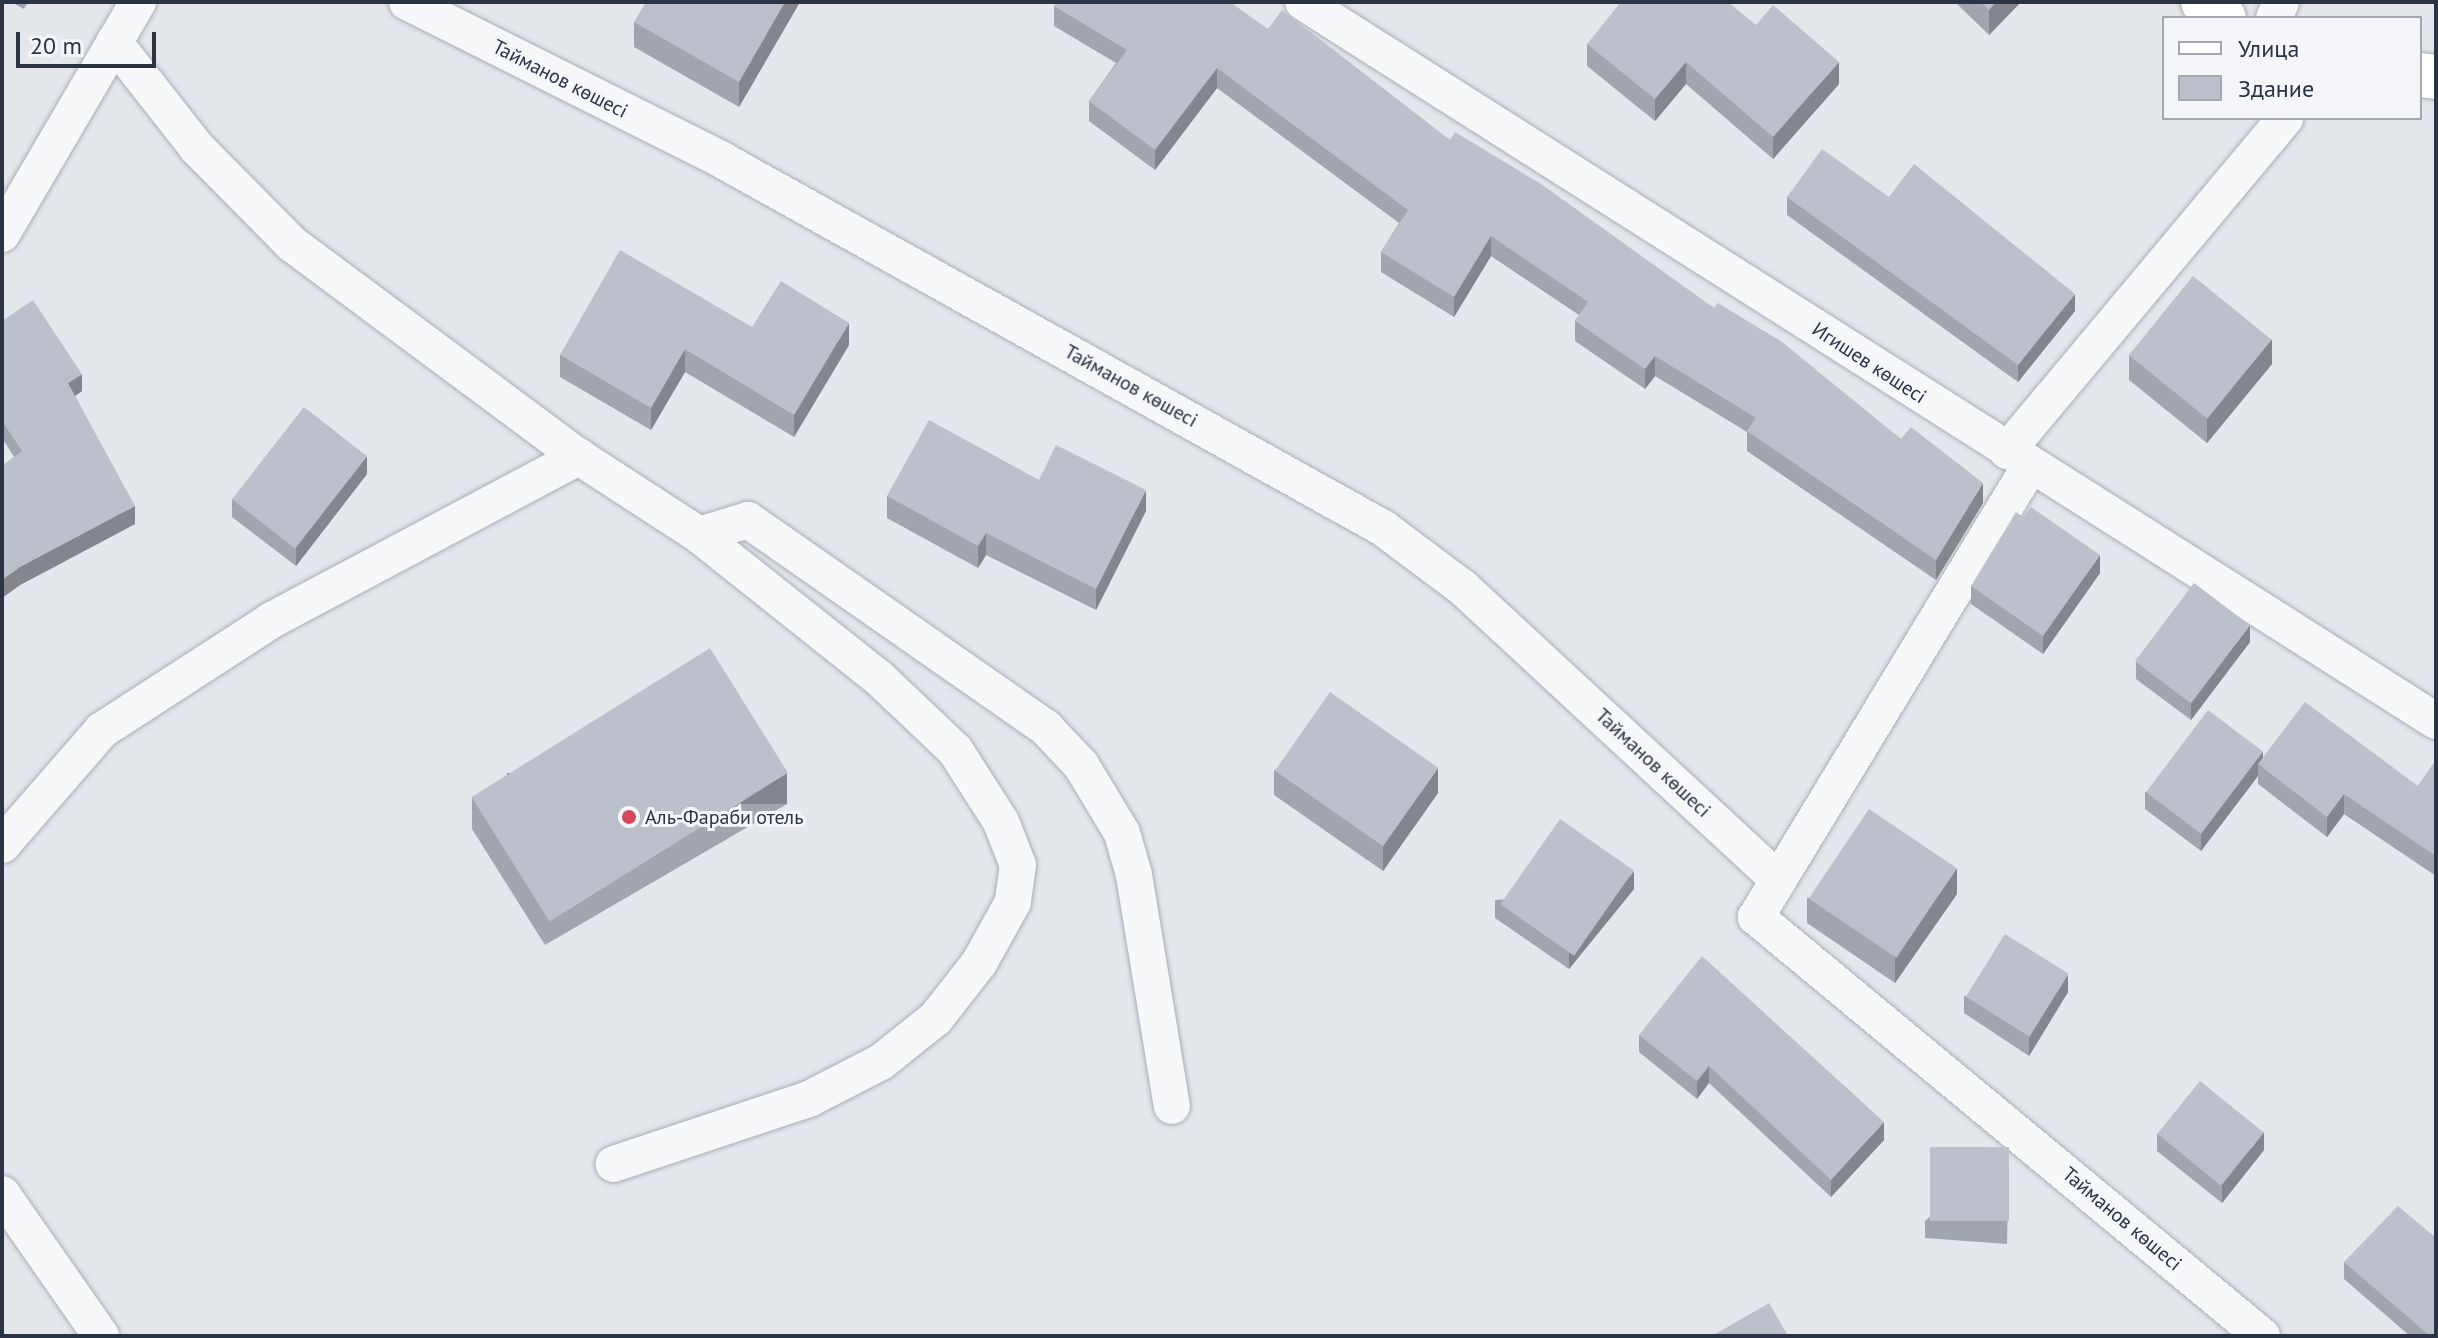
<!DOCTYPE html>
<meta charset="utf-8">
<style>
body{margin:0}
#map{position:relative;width:2438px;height:1338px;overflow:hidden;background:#e4e7ec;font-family:"PT Sans",sans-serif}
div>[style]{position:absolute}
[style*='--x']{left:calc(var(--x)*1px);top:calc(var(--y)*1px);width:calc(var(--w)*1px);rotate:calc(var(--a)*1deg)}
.roads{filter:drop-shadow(0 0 2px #a9aeb7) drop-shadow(0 0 2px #a9aeb7)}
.street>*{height:36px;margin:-18px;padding:0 18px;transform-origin:18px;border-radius:18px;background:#f7f8fa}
.secondary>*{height:44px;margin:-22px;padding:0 22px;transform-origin:22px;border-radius:22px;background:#fff}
.wall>*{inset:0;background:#a1a5ae}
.shaded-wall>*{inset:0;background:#83868d;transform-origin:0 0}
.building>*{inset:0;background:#bbc0ca;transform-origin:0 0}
.dots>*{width:22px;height:22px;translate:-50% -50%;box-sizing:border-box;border:4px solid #f4f6f9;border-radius:50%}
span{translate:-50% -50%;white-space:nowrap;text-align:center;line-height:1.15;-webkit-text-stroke:6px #f4f6f9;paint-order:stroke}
.street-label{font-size:20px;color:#2b3445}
.poi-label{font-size:20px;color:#2b3445}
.left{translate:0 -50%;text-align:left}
.frame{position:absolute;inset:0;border:4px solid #2b3445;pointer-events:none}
.legend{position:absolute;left:2162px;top:16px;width:260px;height:104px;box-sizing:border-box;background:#f4f6f9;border:2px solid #a4a8b1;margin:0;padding:10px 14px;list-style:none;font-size:24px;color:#2b3445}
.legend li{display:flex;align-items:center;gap:16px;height:40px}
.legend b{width:40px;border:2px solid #a4a8b1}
.scale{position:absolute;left:16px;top:32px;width:140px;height:36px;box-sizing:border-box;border:4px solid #2b3445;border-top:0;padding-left:10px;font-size:24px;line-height:28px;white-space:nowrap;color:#2b3445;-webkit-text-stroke:6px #f4f6f9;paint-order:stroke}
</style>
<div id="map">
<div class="roads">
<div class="street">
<div style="--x:407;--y:2;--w:352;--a:26.6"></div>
<div style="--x:722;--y:160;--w:757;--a:29.11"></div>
<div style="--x:1383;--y:528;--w:99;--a:36.8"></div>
<div style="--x:1462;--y:587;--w:431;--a:42.8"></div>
<div style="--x:1303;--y:2;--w:1342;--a:32.4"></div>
<div style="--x:2274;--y:18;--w:17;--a:-66"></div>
<div style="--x:114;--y:42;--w:135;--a:51.9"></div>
<div style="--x:197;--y:148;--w:135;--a:45.3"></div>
<div style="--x:292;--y:244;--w:357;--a:36.6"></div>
<div style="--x:579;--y:457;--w:143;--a:33"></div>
<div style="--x:699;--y:535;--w:230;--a:38.5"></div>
<div style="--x:879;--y:678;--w:105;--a:43.5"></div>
<div style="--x:955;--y:750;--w:85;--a:57.4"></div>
<div style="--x:1001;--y:822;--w:46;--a:68.4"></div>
<div style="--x:1018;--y:865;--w:37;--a:98"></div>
<div style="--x:1013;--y:902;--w:70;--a:119.1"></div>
<div style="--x:979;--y:963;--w:70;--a:128"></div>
<div style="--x:936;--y:1018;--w:70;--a:141.3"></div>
<div style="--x:881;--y:1062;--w:81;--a:152.8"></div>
<div style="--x:809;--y:1099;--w:206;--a:161.6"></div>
<div style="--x:2;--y:234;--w:269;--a:-59.6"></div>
<div style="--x:2007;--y:451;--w:434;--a:-50.1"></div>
<div style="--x:2030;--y:466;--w:528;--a:121.28"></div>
<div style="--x:1756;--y:917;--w:657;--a:39.63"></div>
<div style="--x:699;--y:535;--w:51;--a:-17"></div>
<div style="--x:748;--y:520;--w:363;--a:34.9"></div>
<div style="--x:1046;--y:728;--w:51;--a:46.6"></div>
<div style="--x:1081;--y:765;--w:79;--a:58.9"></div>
<div style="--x:1122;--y:833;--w:44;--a:74.1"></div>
<div style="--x:1134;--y:875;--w:234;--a:80.7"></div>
<div style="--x:2;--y:845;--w:152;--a:-49"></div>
<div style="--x:102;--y:730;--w:202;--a:-32.9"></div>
<div style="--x:272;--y:620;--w:348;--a:-28"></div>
<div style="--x:2;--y:1194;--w:173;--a:55.1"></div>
</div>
<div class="secondary">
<div style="--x:2203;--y:2;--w:26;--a:37"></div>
<div style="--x:2420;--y:75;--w:16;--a:7"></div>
</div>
</div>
<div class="wall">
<div style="clip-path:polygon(11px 2px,28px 2px,24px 9px)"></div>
<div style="clip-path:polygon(800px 2px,739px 107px,634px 47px,634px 22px)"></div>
<div style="clip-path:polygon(1955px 2px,2021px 2px,1989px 35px)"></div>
<div style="clip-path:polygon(1054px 6px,1268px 29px,1450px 140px,1714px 308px,1901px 439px,1983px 503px,1936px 580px,1747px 451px,1747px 432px,1655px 376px,1645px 389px,1575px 341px,1575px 321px,1579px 315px,1491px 256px,1454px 317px,1381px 272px,1381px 252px,1399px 223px,1217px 88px,1155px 170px,1089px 121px,1089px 101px,1116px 63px,1054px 26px)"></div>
<div style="clip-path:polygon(1756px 25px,1839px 84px,1773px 159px,1686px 84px,1655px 121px,1587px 66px,1587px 44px)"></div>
<div style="clip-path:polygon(1787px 197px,1889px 197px,2075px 311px,2018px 382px,1787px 215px)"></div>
<div style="clip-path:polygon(2px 321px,82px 391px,75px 396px,135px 524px,20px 585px,2px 598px,2px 466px,14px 457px,2px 438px)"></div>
<div style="clip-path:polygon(752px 327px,849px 345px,794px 437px,685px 372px,651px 430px,560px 377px,560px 355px)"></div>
<div style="clip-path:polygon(2129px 355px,2272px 364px,2207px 443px,2129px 380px)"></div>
<div style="clip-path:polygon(367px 474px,296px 566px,232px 517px,232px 499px)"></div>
<div style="clip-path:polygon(1039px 480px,1146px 511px,1096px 610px,986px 555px,978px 568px,887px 518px,887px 496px)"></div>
<div style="clip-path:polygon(2100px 573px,2043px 654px,1971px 604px,1971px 586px)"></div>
<div style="clip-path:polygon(2250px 642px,2191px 720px,2136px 679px,2136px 662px)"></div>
<div style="clip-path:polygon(2263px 757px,2418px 786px,2436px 760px,2436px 876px,2344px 814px,2327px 837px,2258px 784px,2258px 776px,2201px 851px,2145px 809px,2145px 792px)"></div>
<div style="clip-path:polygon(1274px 770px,1438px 793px,1383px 871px,1274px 795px)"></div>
<div style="clip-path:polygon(472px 797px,787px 804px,545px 945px,472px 829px)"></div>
<div style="clip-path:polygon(1634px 889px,1569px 969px,1495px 918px,1495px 900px)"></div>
<div style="clip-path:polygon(1957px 894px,1895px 983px,1807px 923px,1807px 898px)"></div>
<div style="clip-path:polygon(2068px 992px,2029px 1056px,1964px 1013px,1964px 996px)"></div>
<div style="clip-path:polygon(1639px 1035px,1884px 1140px,1831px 1197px,1709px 1083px,1697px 1099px,1639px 1052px)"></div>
<div style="clip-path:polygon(2157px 1134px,2264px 1150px,2222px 1203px,2157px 1151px)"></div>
<div style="clip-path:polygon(2009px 1147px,2007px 1244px,1925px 1238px,1925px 1221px)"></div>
<div style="clip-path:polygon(2344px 1262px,2436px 1336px,2410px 1336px,2344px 1279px)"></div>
</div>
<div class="shaded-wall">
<div style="clip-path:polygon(785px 2px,800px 2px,739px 107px,739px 82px)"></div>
<div style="clip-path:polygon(1996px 2px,2021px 2px,1989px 35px,1989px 10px)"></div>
<div style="clip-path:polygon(1686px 62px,1686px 84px,1655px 121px,1655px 99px)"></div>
<div style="clip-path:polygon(1839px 62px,1839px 84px,1773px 159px,1773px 137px)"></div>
<div style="clip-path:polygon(1217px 68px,1217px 88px,1155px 170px,1155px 150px)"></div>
<div style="clip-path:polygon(1491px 236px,1491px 256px,1454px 317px,1454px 297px)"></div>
<div style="clip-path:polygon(2075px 294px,2075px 311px,2018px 382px,2018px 365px)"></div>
<div style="clip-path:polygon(849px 323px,849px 345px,794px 437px,794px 415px)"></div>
<div style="clip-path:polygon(2272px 339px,2272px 364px,2207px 443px,2207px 418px)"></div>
<div style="clip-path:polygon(685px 349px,685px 372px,651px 430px,651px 408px)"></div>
<div style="clip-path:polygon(1655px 356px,1655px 376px,1645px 389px,1645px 369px)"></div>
<div style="clip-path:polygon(82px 374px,82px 391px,68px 401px,68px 383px)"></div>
<div style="clip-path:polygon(367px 456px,367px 474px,296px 566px,296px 548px)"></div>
<div style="clip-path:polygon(1983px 483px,1983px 503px,1936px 580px,1936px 560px)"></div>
<div style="clip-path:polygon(1146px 490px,1146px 511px,1096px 610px,1096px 589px)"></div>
<div style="clip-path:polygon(135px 506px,135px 524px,20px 585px,2px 598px,2px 580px,20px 567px)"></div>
<div style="clip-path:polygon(986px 533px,986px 555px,978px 568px,978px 546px)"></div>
<div style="clip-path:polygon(2100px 555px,2100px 573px,2043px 654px,2043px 636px)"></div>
<div style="clip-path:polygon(2250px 625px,2250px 642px,2191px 720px,2191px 703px)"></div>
<div style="clip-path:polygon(2263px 751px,2263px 768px,2258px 764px,2258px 776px,2201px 851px,2201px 833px)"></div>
<div style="clip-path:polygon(1438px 768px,1438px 793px,1383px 871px,1383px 846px)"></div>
<div style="left:787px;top:773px;width:31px;height:280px;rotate:90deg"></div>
<div style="clip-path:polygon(2344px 794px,2344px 814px,2327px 837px,2327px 817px)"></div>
<div style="clip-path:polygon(1957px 868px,1957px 894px,1895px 983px,1895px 958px)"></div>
<div style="clip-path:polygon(1634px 871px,1634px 889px,1569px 969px,1569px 951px)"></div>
<div style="clip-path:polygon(2068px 974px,2068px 992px,2029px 1056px,2029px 1038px)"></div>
<div style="clip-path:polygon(1709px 1066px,1709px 1083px,1697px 1099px,1697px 1081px)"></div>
<div style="clip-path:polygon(1884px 1122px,1884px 1140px,1831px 1197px,1831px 1180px)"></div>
<div style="clip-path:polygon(2264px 1132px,2264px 1150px,2222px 1203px,2222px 1185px)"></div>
</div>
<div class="building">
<div style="clip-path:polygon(646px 2px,785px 2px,739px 82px,634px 22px)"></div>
<div style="clip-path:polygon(1056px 2px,1230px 2px,1268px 29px,1282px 10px,1450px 140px,1455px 132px,1541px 184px,1714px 308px,1718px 303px,1782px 342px,1901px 439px,1911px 427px,1983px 483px,1936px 560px,1747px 431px,1756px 418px,1655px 356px,1645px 369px,1575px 321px,1588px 302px,1491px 236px,1454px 297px,1381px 252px,1408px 210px,1217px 68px,1155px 150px,1089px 101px,1127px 50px,1054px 6px)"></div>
<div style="clip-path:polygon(1621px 2px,1728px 2px,1756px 25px,1773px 5px,1839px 62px,1773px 137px,1686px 62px,1655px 99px,1587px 44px)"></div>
<div style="clip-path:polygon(1981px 2px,1996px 2px,1989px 10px)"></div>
<div style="clip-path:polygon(1822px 149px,1889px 197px,1914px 164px,2075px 294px,2018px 365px,1787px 197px)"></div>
<div style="clip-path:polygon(620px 250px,752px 327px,781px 281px,849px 323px,794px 415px,685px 349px,651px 408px,560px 355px)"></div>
<div style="left:2193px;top:276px;width:101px;height:102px;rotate:39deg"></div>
<div style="clip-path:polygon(33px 300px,82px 374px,68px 383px,135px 506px,20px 567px,2px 580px,2px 466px,22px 451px,2px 421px,2px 321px)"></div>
<div style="left:304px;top:407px;width:80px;height:117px;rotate:38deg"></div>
<div style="clip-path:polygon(929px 420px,1039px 480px,1056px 445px,1146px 490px,1096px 589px,986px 533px,978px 546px,887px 496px)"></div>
<div style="clip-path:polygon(2031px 507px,2100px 555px,2043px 636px,1971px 586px,2016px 512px,2023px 517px)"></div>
<div style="left:2194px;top:583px;width:70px;height:98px;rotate:37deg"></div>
<div style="left:710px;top:648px;width:147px;height:281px;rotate:58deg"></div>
<div style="left:1330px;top:692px;width:132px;height:96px;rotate:35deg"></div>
<div style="clip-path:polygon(2305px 702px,2418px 786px,2436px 760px,2436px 856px,2344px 794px,2327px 817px,2258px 764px)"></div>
<div style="left:2208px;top:710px;width:69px;height:103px;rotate:37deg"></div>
<div style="left:1869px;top:809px;width:106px;height:108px;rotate:34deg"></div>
<div style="left:1560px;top:819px;width:90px;height:104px;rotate:35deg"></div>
<div style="left:2005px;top:934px;width:75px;height:74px;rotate:32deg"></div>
<div style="clip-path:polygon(1702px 956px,1884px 1122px,1831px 1180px,1709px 1066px,1697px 1081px,1639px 1035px)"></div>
<div style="left:2200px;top:1081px;width:82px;height:68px;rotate:39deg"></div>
<div style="left:1930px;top:1147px;width:79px;height:74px"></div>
<div style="clip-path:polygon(2398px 1206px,2436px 1238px,2436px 1336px,2430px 1336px,2344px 1262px)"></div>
<div style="clip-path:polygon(1769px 1303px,1788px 1336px,1712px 1336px)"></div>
</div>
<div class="dots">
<div style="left:629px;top:817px;background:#d1495b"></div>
</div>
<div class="street-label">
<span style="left:560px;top:79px;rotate:27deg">Тайманов көшесі</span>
<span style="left:1869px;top:363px;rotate:33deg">Игишев көшесі</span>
<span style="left:1131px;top:386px;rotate:29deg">Тайманов көшесі</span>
<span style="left:1653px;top:763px;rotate:43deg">Тайманов көшесі</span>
<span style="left:2122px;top:1219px;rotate:40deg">Тайманов көшесі</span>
</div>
<div class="poi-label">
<span class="left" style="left:645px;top:817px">Аль-Фараби отель</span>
</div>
<div class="frame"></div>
<ul class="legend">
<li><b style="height:10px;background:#fff"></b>Улица</li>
<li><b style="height:22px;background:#bbc0ca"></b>Здание</li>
</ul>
<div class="scale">20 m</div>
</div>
